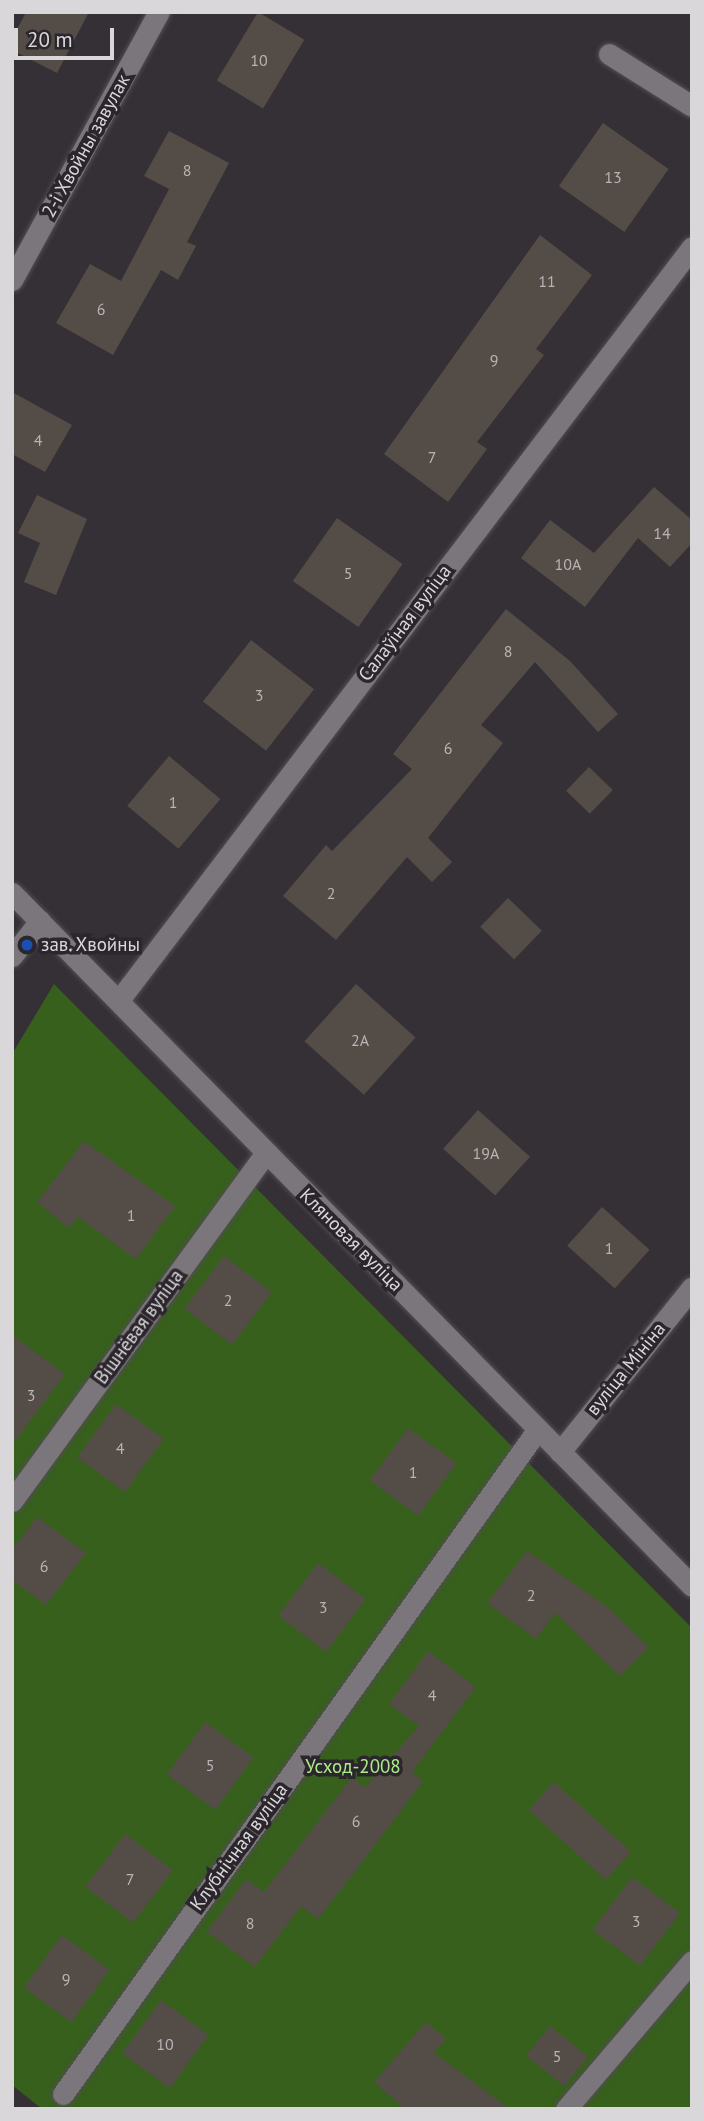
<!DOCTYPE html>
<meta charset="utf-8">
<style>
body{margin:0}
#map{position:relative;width:704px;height:2121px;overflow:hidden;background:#353036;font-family:"PT Sans",sans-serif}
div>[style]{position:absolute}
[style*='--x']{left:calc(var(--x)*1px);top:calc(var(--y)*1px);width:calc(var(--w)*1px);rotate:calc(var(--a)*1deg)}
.green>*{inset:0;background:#36601b}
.building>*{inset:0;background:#544d47;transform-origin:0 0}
.roads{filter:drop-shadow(0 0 2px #524d53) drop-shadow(0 0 2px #524d53)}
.minor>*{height:21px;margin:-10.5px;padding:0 10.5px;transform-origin:10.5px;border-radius:10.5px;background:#7b757c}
.dots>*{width:19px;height:19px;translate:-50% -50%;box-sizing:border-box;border:4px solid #2b262c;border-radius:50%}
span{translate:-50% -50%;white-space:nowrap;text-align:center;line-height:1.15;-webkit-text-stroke:7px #2b262c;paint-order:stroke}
.number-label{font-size:16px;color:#b8b4b6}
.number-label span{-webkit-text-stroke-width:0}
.street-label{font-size:19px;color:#dad7db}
.poi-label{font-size:19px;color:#dad7db}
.left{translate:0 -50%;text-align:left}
.park-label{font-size:19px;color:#adea8c}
.frame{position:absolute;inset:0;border:14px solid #dad7db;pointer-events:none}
.scale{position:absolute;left:14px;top:28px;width:100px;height:32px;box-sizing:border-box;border:4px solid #dad7db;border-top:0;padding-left:9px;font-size:21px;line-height:24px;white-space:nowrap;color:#dad7db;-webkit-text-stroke:5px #2b262c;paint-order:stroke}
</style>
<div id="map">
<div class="green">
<div style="clip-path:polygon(54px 984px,692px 1628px,692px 2109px,42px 2109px,12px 2085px,12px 1054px)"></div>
</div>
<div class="building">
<div style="clip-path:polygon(26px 12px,89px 12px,57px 73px,12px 50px,12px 39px)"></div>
<div style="left:258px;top:12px;width:54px;height:80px;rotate:31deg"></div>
<div style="left:603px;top:123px;width:80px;height:77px;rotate:35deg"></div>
<div style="clip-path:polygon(169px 131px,229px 163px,187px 242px,196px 246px,178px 280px,161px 270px,113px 355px,56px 323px,90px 264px,121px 281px,169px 189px,144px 176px)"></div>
<div style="clip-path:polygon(540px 235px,592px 275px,536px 349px,544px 355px,477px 442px,487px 449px,448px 502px,384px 454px)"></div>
<div style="clip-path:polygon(12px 392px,72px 425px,45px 472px,12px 454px)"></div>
<div style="clip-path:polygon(654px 487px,692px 520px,692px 543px,670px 567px,638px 538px,585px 607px,521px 558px,550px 520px,594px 553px)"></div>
<div style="clip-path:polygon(37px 495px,87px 519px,56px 595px,24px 582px,40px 543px,18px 533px)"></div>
<div style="left:337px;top:518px;width:80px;height:77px;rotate:35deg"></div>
<div style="clip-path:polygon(506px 609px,570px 661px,618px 714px,598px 732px,535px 662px,481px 725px,503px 743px,428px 838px,452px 862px,432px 882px,407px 857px,336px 940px,283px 896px,326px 845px,332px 851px,412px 769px,393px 754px)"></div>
<div style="left:251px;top:640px;width:80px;height:78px;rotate:38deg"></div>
<div style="left:169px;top:756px;width:67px;height:65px;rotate:40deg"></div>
<div style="left:589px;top:767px;width:33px;height:33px;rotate:44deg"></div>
<div style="left:508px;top:898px;width:47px;height:40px;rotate:44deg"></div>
<div style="left:356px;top:984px;width:80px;height:77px;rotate:42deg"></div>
<div style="left:478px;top:1110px;width:70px;height:52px;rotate:42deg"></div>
<div style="clip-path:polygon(84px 1141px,175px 1206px,136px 1259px,78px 1217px,69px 1228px,37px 1202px)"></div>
<div style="left:602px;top:1207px;width:64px;height:52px;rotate:42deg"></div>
<div style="left:224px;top:1256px;width:60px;height:66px;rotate:37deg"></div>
<div style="clip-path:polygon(12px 1335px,65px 1374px,12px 1445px)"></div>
<div style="left:116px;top:1404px;width:59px;height:66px;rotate:36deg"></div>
<div style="left:408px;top:1428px;width:60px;height:65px;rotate:36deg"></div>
<div style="clip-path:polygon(37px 1517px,86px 1553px,46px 1605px,12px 1580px,12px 1550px)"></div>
<div style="clip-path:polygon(527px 1551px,609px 1608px,649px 1647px,620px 1676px,555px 1613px,536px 1639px,487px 1603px)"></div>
<div style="left:318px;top:1563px;width:60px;height:66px;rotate:37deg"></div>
<div style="clip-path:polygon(428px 1651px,476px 1687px,412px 1772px,423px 1781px,360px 1865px,318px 1919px,301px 1906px,255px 1967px,207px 1932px,246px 1879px,264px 1892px,352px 1777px,365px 1787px,419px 1726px,389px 1704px)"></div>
<div style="left:205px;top:1722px;width:60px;height:65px;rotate:36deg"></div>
<div style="left:554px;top:1782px;width:104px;height:38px;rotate:42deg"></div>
<div style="left:125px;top:1834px;width:60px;height:66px;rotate:37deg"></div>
<div style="left:632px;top:1877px;width:60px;height:66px;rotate:37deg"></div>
<div style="left:62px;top:1935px;width:59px;height:65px;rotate:36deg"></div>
<div style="left:161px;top:2000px;width:59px;height:66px;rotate:36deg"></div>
<div style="clip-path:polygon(426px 2022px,446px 2039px,434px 2053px,510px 2109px,405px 2109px,374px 2082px)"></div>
<div style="left:550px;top:2026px;width:49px;height:38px;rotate:39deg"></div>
</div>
<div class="roads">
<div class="minor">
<div style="--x:609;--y:54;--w:98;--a:32.1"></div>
<div style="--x:12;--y:280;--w:306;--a:-61.3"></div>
<div style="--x:12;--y:893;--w:971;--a:45.54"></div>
<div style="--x:12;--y:956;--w:45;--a:-51.3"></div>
<div style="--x:119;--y:1000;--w:946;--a:-52.73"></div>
<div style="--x:560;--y:1452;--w:211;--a:-51.3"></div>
<div style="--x:12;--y:1501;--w:429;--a:-53.9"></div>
<div style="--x:63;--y:2094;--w:817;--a:-54.46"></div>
<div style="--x:566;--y:2109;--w:194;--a:-49.6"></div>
</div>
</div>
<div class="dots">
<div style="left:27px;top:945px;background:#1a4fb4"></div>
</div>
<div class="number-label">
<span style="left:259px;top:60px">10</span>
<span style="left:187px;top:170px">8</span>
<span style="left:613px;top:177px">13</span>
<span style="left:547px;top:281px">11</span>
<span style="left:101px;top:309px">6</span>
<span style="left:494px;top:360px">9</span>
<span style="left:38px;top:440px">4</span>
<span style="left:432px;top:457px">7</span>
<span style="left:662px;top:533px">14</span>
<span style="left:568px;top:564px">10А</span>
<span style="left:348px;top:573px">5</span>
<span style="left:508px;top:651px">8</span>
<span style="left:259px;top:695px">3</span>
<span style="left:448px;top:748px">6</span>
<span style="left:173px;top:802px">1</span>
<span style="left:331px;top:893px">2</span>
<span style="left:360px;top:1040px">2А</span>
<span style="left:486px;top:1153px">19А</span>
<span style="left:131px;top:1215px">1</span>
<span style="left:609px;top:1248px">1</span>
<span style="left:228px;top:1300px">2</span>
<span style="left:31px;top:1395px">3</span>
<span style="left:120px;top:1448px">4</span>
<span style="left:413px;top:1472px">1</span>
<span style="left:44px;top:1566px">6</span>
<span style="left:531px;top:1595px">2</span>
<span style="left:323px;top:1607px">3</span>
<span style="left:432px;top:1695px">4</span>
<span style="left:210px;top:1765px">5</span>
<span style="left:356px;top:1821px">6</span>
<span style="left:130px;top:1879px">7</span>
<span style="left:636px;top:1921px">3</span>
<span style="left:250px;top:1923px">8</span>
<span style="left:66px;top:1979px">9</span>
<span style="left:165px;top:2044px">10</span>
<span style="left:557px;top:2056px">5</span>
</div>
<div class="street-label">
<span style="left:86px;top:146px;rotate:-61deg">2-і Хвойны завулак</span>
<span style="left:405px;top:623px;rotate:-53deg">Салаўіная вуліца</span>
<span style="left:351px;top:1240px;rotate:45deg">Кляновая вуліца</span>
<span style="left:139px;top:1327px;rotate:-54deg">Вішнёвая вуліца</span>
<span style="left:626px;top:1369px;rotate:-51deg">вуліца Мініна</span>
<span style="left:239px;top:1847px;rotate:-54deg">Клубнічная вуліца</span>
</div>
<div class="poi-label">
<span class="left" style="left:41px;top:945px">зав. Хвойны</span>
</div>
<div class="park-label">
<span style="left:353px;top:1767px">Усход-2008</span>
</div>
<div class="frame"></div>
<div class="scale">20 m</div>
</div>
